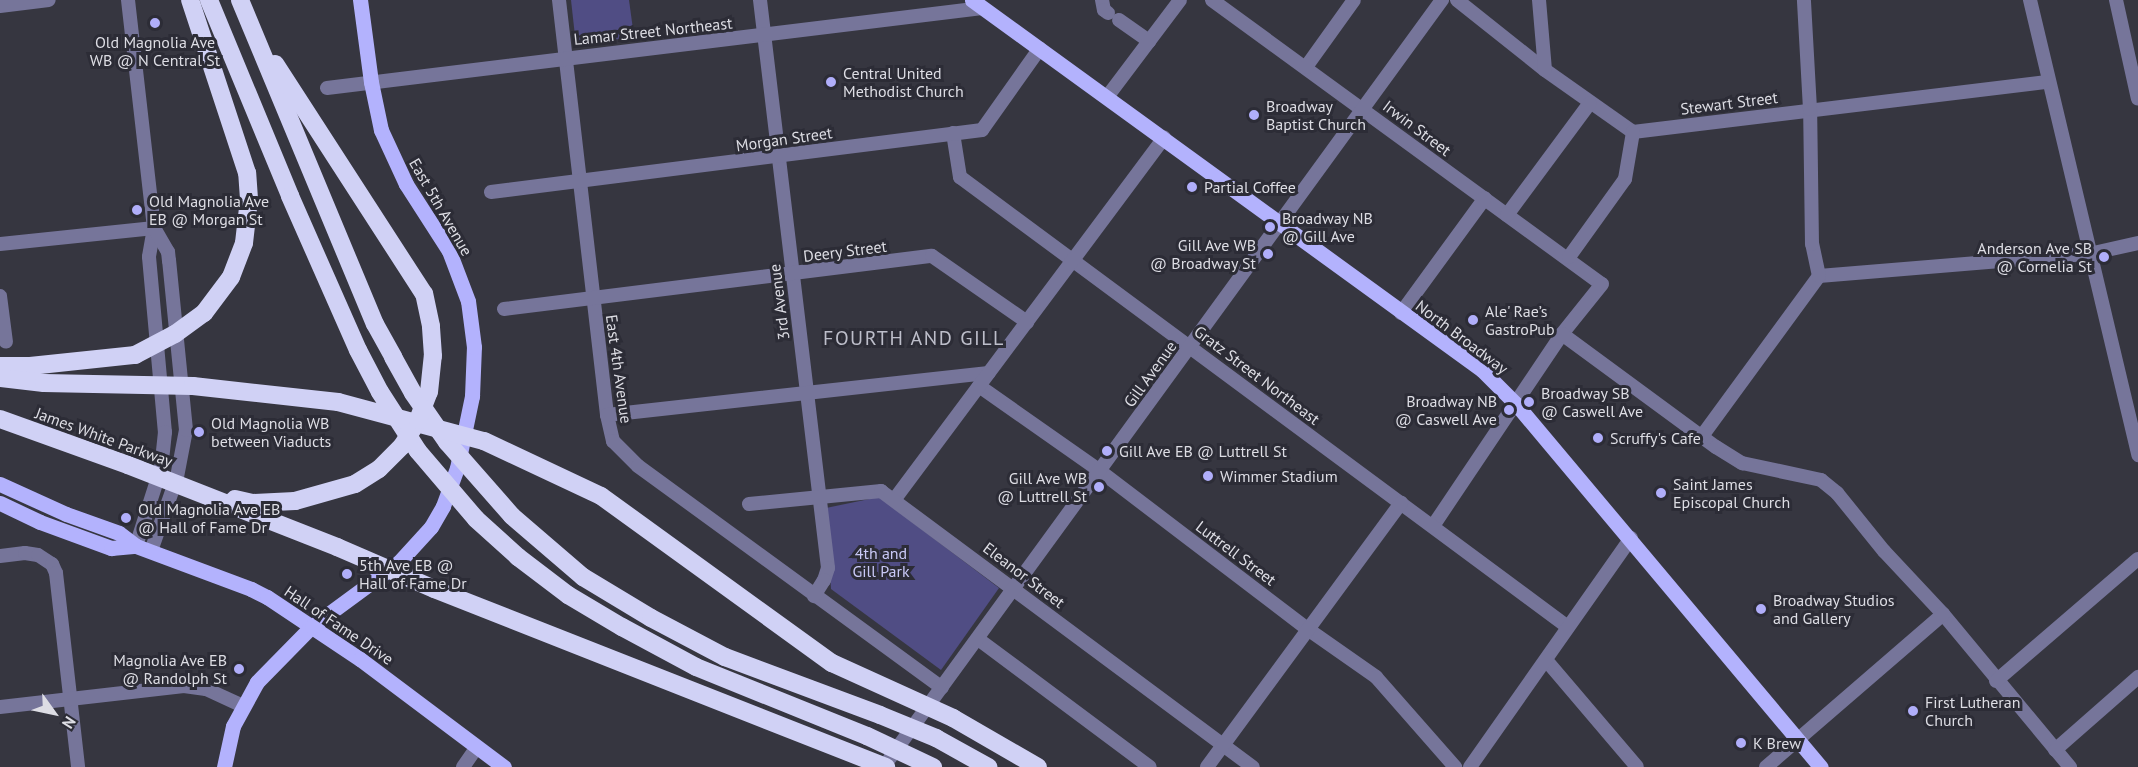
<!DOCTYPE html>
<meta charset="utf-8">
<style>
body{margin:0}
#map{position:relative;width:2138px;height:767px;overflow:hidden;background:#363640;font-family:"PT Sans",sans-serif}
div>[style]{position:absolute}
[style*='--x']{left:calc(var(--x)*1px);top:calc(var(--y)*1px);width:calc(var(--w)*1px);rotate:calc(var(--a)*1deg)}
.green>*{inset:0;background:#504d84}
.minor>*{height:14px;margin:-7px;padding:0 7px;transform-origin:7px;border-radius:7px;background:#76759a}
.major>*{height:15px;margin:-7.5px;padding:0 7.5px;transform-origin:7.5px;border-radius:7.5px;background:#b3b2fd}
.highway>*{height:18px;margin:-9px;padding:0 9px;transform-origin:9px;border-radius:9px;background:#d0d1f5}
.dots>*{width:16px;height:16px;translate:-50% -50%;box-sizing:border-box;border:3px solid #2c2c36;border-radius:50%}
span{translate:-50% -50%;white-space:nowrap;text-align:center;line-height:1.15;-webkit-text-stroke:6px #2c2c36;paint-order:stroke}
.street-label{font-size:16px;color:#dddde4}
.poi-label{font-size:16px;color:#dddde4}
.left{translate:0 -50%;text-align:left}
.right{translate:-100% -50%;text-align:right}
.park-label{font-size:16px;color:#c9c9f6}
.quarter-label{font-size:20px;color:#bdbeca;letter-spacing:1.5px}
.north{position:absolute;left:24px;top:683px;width:60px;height:60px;-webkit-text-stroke:4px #2c2c36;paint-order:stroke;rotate:123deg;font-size:16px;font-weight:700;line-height:24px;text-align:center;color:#dddde4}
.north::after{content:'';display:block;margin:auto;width:21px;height:27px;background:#dddde4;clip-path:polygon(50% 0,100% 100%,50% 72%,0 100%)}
</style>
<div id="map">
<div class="green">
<div style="clip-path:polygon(571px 0,629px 0,634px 37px,576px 45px)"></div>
<div style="clip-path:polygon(879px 497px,999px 588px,941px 670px,831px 589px,826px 508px)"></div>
</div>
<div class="minor">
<div style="--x:128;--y:0;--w:229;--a:83.5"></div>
<div style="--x:154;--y:228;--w:29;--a:100"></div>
<div style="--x:149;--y:257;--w:176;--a:84.8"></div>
<div style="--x:165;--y:432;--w:36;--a:96"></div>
<div style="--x:161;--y:468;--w:82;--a:107.8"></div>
<div style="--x:559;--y:0;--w:418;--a:83.4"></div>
<div style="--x:607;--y:415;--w:27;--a:77"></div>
<div style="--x:613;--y:441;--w:35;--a:45"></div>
<div style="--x:638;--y:466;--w:376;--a:36.1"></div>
<div style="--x:760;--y:0;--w:572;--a:83.17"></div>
<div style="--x:828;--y:568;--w:13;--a:108"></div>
<div style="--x:824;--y:580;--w:19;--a:122"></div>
<div style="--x:1102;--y:0;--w:10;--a:79"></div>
<div style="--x:1104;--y:10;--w:5;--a:37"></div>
<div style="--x:1212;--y:0;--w:482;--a:36.1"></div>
<div style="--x:1602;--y:284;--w:64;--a:128.7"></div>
<div style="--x:1562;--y:334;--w:231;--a:123.9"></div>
<div style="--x:1457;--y:0;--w:112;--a:38.5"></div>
<div style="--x:1545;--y:70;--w:108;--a:35.2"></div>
<div style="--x:1633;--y:132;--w:419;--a:-6.9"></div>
<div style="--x:1539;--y:0;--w:70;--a:85.1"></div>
<div style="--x:2030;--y:0;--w:468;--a:76.6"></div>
<div style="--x:2116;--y:0;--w:101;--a:77.5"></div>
<div style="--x:0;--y:6;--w:49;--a:-7"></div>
<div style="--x:1119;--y:20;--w:37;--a:35"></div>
<div style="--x:1306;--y:67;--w:82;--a:-54.4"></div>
<div style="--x:327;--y:88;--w:660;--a:-6.96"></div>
<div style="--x:1107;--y:97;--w:121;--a:-53"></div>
<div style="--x:953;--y:133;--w:45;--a:81"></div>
<div style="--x:960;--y:177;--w:756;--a:36.51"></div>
<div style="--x:491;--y:192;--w:495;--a:-7.2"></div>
<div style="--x:982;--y:130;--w:100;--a:-54.7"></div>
<div style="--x:1507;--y:215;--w:139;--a:-53.5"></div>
<div style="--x:0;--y:244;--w:155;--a:-5.9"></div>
<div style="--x:1569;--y:257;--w:96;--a:-54.3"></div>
<div style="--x:1625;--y:179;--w:48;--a:-80.3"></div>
<div style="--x:1819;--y:276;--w:271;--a:-4.7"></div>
<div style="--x:2089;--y:254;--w:50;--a:-12.7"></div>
<div style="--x:0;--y:296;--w:46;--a:82.6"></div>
<div style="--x:504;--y:309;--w:431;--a:-7.1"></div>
<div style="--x:932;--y:256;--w:116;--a:34.8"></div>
<div style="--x:1401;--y:313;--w:142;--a:-53.9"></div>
<div style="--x:1562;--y:334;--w:191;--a:36.3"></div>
<div style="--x:1716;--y:447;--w:31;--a:32"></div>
<div style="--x:1742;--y:463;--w:81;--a:12.1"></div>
<div style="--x:1821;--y:480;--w:21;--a:39"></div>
<div style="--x:1837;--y:493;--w:75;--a:51"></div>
<div style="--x:1884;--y:551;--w:86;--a:46.9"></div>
<div style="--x:1943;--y:614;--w:199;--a:50.3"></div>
<div style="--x:979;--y:386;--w:148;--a:35.1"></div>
<div style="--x:1100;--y:471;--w:263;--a:37.3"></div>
<div style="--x:1309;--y:630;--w:82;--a:35"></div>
<div style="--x:1376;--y:677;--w:120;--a:48.7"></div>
<div style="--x:607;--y:415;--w:384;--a:-6.3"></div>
<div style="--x:1702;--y:436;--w:198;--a:-53.8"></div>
<div style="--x:1819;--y:276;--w:33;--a:-102"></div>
<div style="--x:1812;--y:244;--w:135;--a:-90.8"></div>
<div style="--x:1810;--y:109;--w:109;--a:-93.2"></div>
<div style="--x:894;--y:500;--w:452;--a:-53.3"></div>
<div style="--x:749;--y:504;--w:133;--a:-5.6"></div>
<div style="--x:881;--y:491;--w:463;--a:36.6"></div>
<div style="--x:151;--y:551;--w:78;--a:-70.6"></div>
<div style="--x:177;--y:477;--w:48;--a:-79.2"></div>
<div style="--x:186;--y:430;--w:170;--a:-95.7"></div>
<div style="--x:169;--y:261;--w:9;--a:-96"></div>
<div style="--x:168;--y:252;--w:28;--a:-120"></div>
<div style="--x:0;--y:556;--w:25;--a:-7"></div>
<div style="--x:25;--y:553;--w:13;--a:9"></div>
<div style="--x:38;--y:555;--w:17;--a:33"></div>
<div style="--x:52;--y:564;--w:10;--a:66"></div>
<div style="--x:56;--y:573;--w:195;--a:83.5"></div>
<div style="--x:978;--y:639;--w:214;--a:36.7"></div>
<div style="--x:1546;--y:660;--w:140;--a:49.6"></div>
<div style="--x:1996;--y:681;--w:187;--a:-40.7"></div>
<div style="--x:0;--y:707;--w:185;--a:-6.5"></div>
<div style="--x:184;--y:686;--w:22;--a:8"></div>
<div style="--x:206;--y:689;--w:41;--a:24.7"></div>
<div style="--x:2055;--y:750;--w:111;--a:-41.3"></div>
<div style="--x:890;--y:758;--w:938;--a:-53.94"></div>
<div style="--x:463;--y:767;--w:24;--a:-55"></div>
<div style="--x:1207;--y:767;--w:328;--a:-53.7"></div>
<div style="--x:1470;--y:767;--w:280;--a:-54.9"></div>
<div style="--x:1766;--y:767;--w:234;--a:-40.8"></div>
</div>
<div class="major">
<div style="--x:972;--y:0;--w:630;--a:35.96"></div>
<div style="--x:1482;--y:370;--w:48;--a:45"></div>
<div style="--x:1516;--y:404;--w:474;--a:50"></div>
<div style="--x:0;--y:484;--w:72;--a:24.4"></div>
<div style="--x:66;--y:514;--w:56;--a:19.7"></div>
<div style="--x:119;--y:533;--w:21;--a:37"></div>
<div style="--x:136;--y:546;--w:123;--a:20.5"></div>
<div style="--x:251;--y:589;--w:18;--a:27"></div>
<div style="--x:267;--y:597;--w:112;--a:33.7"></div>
<div style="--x:360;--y:659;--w:180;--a:36.9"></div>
<div style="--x:0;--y:503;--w:44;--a:25.4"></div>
<div style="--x:40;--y:522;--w:76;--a:20.1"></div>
<div style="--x:111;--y:548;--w:25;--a:-5"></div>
<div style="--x:224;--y:767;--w:42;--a:-77.6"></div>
<div style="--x:233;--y:726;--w:50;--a:-61.4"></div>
<div style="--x:257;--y:682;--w:78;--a:-45.5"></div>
<div style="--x:312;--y:626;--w:108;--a:-36.3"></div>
<div style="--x:399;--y:562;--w:47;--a:-47.6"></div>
<div style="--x:431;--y:527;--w:24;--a:-60"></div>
<div style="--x:443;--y:506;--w:40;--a:-69.8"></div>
<div style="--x:457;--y:468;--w:74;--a:-78.2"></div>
<div style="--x:472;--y:396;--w:49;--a:-87.7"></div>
<div style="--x:474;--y:347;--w:46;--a:-97.4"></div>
<div style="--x:468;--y:301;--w:53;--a:-110.8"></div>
<div style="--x:449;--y:251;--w:80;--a:-122.7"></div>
<div style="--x:406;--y:184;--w:60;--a:-114.8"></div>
<div style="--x:381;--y:130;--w:49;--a:-101.8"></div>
<div style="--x:371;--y:82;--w:83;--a:-97.6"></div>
</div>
<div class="highway">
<div style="--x:209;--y:0;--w:212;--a:67.5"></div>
<div style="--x:290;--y:196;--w:168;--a:66.2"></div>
<div style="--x:358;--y:350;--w:47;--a:62.4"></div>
<div style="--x:380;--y:392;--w:70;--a:57.2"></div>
<div style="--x:418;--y:451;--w:89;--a:49.5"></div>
<div style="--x:476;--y:519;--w:57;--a:42.1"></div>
<div style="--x:518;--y:557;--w:63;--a:37.2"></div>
<div style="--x:568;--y:595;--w:63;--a:30.7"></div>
<div style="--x:622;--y:627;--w:84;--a:28.4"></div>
<div style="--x:696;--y:667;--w:184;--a:22"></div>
<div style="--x:867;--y:736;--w:73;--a:25.2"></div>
<div style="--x:240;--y:0;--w:351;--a:67.4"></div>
<div style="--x:375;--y:324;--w:38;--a:61"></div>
<div style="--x:393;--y:357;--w:41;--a:60.9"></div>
<div style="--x:413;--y:393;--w:60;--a:55.2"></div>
<div style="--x:447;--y:442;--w:98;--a:48.7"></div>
<div style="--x:512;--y:516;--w:94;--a:40.7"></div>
<div style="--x:583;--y:577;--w:79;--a:31.1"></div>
<div style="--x:651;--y:618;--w:84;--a:27.8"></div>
<div style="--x:725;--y:657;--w:165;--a:20.5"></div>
<div style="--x:880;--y:715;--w:61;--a:22.3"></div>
<div style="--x:936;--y:738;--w:60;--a:29.1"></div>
<div style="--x:0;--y:366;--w:30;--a:0"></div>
<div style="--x:30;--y:366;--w:106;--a:-6"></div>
<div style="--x:135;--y:355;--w:45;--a:-27.7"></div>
<div style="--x:175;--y:334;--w:36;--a:-36"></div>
<div style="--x:204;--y:313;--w:45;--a:-53.1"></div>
<div style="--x:231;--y:277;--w:36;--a:-69"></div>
<div style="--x:244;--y:243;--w:44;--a:-83.5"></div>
<div style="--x:249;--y:199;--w:26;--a:-94"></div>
<div style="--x:247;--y:173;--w:182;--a:-108.2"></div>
<div style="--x:0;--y:378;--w:44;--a:6.5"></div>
<div style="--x:44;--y:383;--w:149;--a:1.2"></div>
<div style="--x:193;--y:386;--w:146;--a:6.3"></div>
<div style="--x:338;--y:402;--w:151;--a:15"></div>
<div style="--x:484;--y:441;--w:129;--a:25.2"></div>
<div style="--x:601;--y:496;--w:285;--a:35.9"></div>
<div style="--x:832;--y:663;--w:133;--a:24.4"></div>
<div style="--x:953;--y:718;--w:98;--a:30"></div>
<div style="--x:0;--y:419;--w:136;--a:19.8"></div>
<div style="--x:128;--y:465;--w:225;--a:21.4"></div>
<div style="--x:337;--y:547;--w:106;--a:23.4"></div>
<div style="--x:434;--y:589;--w:486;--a:21.5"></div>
<div style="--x:235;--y:499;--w:18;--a:13"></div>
<div style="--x:253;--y:503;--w:42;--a:-2.7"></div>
<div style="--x:295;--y:501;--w:62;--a:-15.8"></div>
<div style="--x:355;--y:484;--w:28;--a:-32"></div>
<div style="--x:379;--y:469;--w:33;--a:-45"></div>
<div style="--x:402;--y:446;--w:31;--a:-58"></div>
<div style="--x:418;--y:420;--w:30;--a:-69"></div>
<div style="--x:429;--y:392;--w:36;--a:-84"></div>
<div style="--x:433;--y:356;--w:30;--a:-94"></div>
<div style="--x:431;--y:326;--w:33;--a:-102"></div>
<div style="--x:424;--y:294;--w:274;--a:-122.9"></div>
</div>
<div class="dots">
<div style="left:155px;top:23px;background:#b0aefa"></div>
<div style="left:831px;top:82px;background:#b0aefa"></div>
<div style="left:1254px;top:115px;background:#b0aefa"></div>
<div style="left:1192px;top:187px;background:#b0aefa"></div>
<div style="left:137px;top:210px;background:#b0aefa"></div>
<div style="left:1270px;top:227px;background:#b0aefa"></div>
<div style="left:1268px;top:254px;background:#b0aefa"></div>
<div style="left:2104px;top:257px;background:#b0aefa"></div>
<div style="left:1473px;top:320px;background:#b0aefa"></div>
<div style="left:1529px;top:402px;background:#b0aefa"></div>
<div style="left:1509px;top:410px;background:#b0aefa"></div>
<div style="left:199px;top:432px;background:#b0aefa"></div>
<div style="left:1598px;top:438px;background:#b0aefa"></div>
<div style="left:1107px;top:451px;background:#b0aefa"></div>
<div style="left:1208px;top:476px;background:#b0aefa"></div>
<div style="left:1099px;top:487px;background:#b0aefa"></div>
<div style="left:1661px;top:493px;background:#b0aefa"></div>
<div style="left:126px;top:518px;background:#b0aefa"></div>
<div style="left:347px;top:574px;background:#b0aefa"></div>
<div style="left:1761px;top:609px;background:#b0aefa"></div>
<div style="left:239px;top:669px;background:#b0aefa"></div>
<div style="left:1913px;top:711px;background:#b0aefa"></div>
<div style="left:1741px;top:743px;background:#b0aefa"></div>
</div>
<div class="street-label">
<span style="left:653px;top:31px;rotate:-6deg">Lamar Street Northeast</span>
<span style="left:1729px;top:103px;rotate:-7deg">Stewart Street</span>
<span style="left:1417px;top:128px;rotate:37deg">Irwin Street</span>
<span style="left:784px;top:139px;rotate:-8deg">Morgan Street</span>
<span style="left:441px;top:207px;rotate:60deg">East 5th Avenue</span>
<span style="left:845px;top:251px;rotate:-7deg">Deery Street</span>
<span style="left:779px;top:302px;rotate:-97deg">3rd Avenue</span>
<span style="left:1462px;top:337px;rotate:37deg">North Broadway</span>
<span style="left:619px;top:369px;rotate:82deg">East 4th Avenue</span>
<span style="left:1150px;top:374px;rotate:-54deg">Gill Avenue</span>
<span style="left:1257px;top:375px;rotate:37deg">Gratz Street Northeast</span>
<span style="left:104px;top:437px;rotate:20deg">James White Parkway</span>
<span style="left:1236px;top:553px;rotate:37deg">Luttrell Street</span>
<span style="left:1024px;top:575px;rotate:37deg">Eleanor Street</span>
<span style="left:339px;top:625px;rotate:34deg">Hall of Fame Drive</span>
</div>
<div class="poi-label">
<span style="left:155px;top:51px">Old Magnolia Ave<br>WB @ N Central St</span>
<span class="left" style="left:843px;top:82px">Central United<br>Methodist Church</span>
<span class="left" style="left:1266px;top:115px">Broadway<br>Baptist Church</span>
<span class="left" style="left:1204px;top:187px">Partial Coffee</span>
<span class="left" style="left:149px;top:210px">Old Magnolia Ave<br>EB @ Morgan St</span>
<span class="left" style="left:1282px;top:227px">Broadway NB<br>@ Gill Ave</span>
<span class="right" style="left:1256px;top:254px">Gill Ave WB<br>@ Broadway St</span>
<span class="right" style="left:2092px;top:257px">Anderson Ave SB<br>@ Cornelia St</span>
<span class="left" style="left:1485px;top:320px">Ale' Rae’s<br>GastroPub</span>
<span class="left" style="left:1541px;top:402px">Broadway SB<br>@ Caswell Ave</span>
<span class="right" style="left:1497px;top:410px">Broadway NB<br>@ Caswell Ave</span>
<span class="left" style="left:211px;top:432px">Old Magnolia WB<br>between Viaducts</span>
<span class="left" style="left:1610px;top:438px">Scruffy's Cafe</span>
<span class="left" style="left:1119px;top:451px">Gill Ave EB @ Luttrell St</span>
<span class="left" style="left:1220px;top:476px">Wimmer Stadium</span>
<span class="right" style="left:1087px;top:487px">Gill Ave WB<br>@ Luttrell St</span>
<span class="left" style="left:1673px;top:493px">Saint James<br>Episcopal Church</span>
<span class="left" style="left:138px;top:518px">Old Magnolia Ave EB<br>@ Hall of Fame Dr</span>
<span class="left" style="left:359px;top:574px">5th Ave EB @<br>Hall of Fame Dr</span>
<span class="left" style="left:1773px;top:609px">Broadway Studios<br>and Gallery</span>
<span class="right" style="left:227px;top:669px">Magnolia Ave EB<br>@ Randolph St</span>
<span class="left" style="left:1925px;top:711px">First Lutheran<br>Church</span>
<span class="left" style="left:1753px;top:743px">K Brew</span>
</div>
<div class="park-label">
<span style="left:881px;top:562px">4th and<br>Gill Park</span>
</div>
<div class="quarter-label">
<span style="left:914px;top:338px">FOURTH AND GILL</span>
</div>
<div class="north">N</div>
</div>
